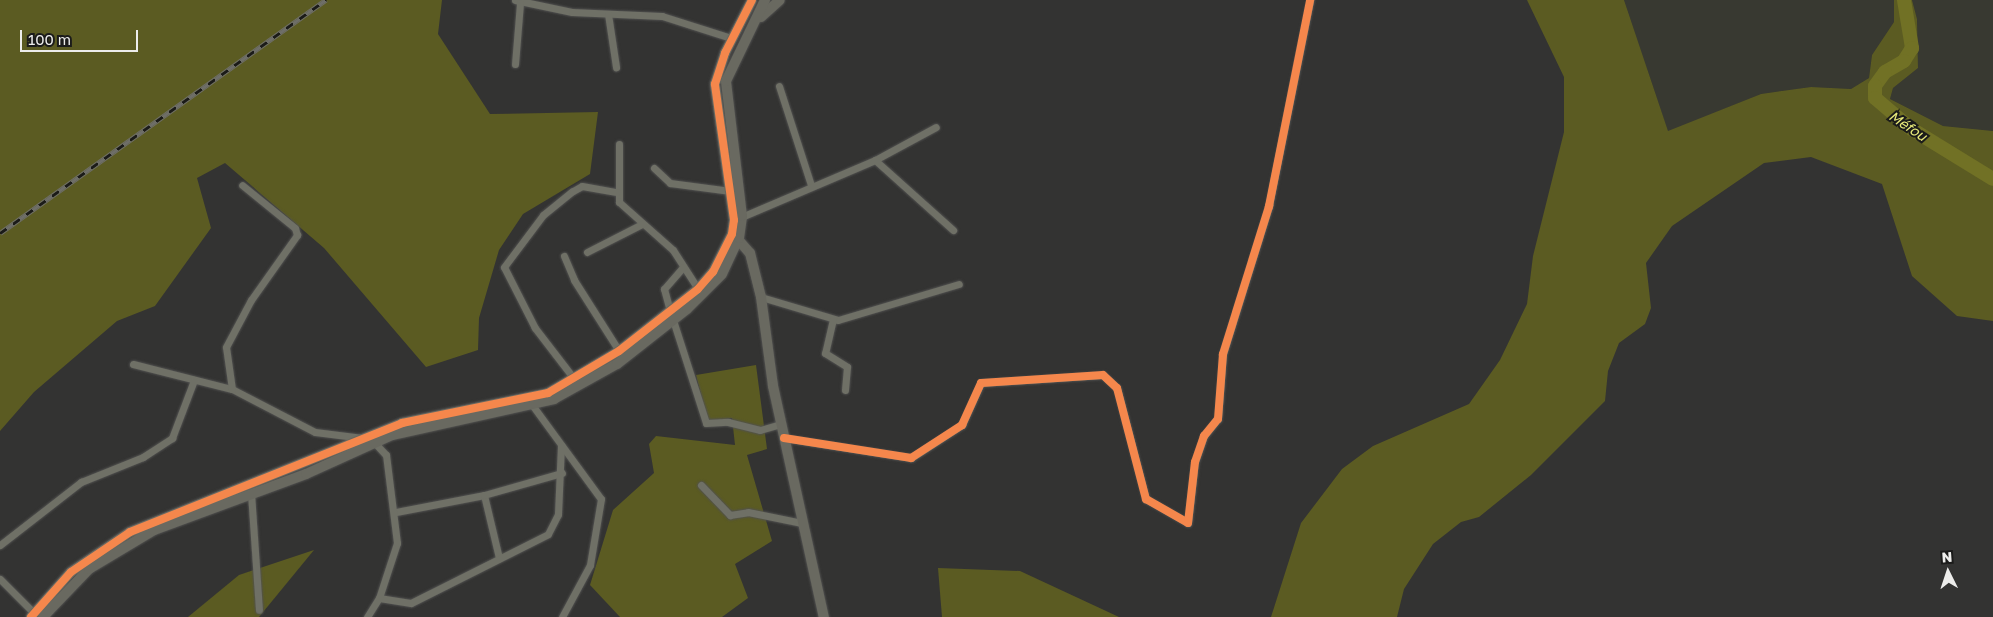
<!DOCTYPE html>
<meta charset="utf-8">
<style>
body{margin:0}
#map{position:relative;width:1993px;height:617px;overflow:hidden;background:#333332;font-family:"Golos Text",sans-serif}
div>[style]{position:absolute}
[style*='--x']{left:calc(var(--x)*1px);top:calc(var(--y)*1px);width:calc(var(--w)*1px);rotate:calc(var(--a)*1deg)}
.built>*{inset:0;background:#383931}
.green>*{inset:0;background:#5b5b22}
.river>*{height:14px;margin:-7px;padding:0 7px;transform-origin:7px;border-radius:7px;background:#717125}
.roads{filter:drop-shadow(0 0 1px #515150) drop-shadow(0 0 1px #515150)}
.street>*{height:7px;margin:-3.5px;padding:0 3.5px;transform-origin:3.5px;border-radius:3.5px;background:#6f7066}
.secondary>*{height:10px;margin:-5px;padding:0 5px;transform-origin:5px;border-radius:5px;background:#696960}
.rail>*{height:4.5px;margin-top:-2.25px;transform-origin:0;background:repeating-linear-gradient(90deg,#1b1b1a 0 8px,#6e6e69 0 16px);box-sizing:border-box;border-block:1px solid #6e6e69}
.cycleway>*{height:8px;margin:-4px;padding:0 4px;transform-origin:4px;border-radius:4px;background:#f5874c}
span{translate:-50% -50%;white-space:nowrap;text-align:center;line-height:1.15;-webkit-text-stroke:4px #1b1b1a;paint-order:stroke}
.water-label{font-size:14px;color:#e7e97a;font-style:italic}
.north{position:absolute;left:1923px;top:547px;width:50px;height:50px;-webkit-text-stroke:4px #1b1b1a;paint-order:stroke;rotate:356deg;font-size:14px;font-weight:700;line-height:20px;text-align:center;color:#ededeb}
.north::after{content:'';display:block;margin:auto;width:18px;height:22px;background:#ededeb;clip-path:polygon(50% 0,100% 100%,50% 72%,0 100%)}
.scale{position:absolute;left:20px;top:30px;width:118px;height:22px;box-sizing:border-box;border:2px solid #ededeb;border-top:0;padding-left:6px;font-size:15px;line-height:18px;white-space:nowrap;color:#ededeb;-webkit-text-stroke:4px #1b1b1a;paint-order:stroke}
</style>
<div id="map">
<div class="built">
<div style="clip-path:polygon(1624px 0,1894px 0,1894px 22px,1872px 55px,1869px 78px,1851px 89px,1811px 87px,1761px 94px,1668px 132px)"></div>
<div style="clip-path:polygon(1912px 0,1993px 0,1993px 131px,1943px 126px,1890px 99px,1893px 88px,1918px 68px,1917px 19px)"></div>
</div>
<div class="green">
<div style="clip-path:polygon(0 0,442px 0,438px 34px,490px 114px,598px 112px,590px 174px,523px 214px,499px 250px,479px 318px,478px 350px,426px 367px,324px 248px,225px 163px,197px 178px,211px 228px,155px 306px,117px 321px,34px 392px,0 431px)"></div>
<div style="clip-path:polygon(1527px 0,1624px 0,1668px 131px,1761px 94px,1811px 87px,1851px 89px,1869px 78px,1872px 55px,1894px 22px,1894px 0,1912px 0,1917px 19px,1918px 68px,1893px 88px,1890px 99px,1943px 126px,1993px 131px,1993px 321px,1957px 316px,1912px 276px,1882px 184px,1811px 157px,1764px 163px,1672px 226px,1646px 263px,1651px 308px,1645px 324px,1619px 343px,1608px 371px,1605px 401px,1531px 475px,1479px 517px,1461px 522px,1433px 544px,1404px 589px,1397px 617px,1271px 617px,1301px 523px,1342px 469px,1373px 446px,1469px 404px,1500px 360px,1527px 304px,1533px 256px,1564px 132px,1564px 77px)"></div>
<div style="clip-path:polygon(756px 365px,767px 449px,747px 455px,772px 541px,735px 564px,748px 598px,722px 617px,620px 617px,590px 585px,613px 510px,654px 473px,649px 444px,656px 436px,735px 445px,732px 418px,708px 422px,696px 375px)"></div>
<div style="clip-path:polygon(314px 550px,259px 617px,188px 617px,239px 575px)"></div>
<div style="clip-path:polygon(938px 568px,1020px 571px,1119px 617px,942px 617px)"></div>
</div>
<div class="river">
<div style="--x:1904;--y:0;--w:49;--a:80.5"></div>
<div style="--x:1912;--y:48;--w:15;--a:122"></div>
<div style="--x:1904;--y:61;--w:22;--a:150"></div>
<div style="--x:1885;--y:72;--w:17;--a:126"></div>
<div style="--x:1875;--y:86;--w:12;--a:90"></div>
<div style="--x:1875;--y:98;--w:46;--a:40.6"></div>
<div style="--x:1910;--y:128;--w:97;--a:31.6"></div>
</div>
<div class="roads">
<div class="street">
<div style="--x:515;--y:0;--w:58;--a:11.9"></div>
<div style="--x:572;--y:12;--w:90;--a:2.5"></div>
<div style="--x:662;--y:16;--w:72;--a:17.7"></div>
<div style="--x:608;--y:14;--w:54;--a:81.4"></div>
<div style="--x:515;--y:64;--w:61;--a:-85.3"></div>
<div style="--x:779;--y:86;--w:104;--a:72.1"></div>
<div style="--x:619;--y:144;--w:58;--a:90"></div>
<div style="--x:619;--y:202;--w:72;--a:41.6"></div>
<div style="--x:673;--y:250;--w:46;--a:57.3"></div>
<div style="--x:875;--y:160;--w:69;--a:-28.4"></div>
<div style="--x:654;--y:168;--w:22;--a:43"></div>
<div style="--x:670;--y:183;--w:61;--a:7.6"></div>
<div style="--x:739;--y:218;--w:148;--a:-23.1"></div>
<div style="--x:875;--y:160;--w:105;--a:41.9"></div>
<div style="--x:587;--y:252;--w:62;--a:-27"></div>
<div style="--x:564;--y:256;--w:26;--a:67"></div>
<div style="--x:574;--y:280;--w:84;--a:57.6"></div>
<div style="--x:761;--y:297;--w:80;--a:16.6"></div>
<div style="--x:838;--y:320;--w:126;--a:-16.6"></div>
<div style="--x:670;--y:311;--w:23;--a:-105"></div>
<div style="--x:664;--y:289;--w:29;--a:-49"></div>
<div style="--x:833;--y:319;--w:35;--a:103"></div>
<div style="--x:825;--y:353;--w:26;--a:32"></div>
<div style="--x:847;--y:367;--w:23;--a:95"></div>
<div style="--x:673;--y:320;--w:108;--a:72.2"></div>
<div style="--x:706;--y:423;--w:22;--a:-3"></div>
<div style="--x:728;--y:422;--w:33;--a:14"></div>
<div style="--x:760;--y:430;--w:22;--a:-16"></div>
<div style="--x:133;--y:364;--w:102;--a:14.2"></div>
<div style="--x:232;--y:389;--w:93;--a:27.4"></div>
<div style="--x:315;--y:432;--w:48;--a:7.1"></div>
<div style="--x:575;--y:380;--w:66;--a:-127.6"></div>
<div style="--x:535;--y:328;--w:68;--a:-116.9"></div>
<div style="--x:504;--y:267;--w:65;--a:-53.1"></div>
<div style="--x:543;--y:215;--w:38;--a:-39"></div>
<div style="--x:573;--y:191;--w:10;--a:-29"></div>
<div style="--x:582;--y:186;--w:35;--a:10"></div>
<div style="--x:232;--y:389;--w:42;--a:-98.1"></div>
<div style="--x:226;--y:347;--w:53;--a:-62"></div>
<div style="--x:251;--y:300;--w:80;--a:-54.7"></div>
<div style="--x:297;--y:235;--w:7;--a:-106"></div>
<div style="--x:295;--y:228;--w:68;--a:-140.9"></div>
<div style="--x:530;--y:402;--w:120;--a:53.8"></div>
<div style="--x:601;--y:499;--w:67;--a:99.5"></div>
<div style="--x:590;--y:565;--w:59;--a:118.3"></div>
<div style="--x:784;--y:438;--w:129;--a:8.9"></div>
<div style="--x:911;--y:458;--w:61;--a:-32.9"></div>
<div style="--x:962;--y:425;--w:46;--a:-65.7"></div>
<div style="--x:981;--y:383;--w:122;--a:-3.8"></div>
<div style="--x:1103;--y:375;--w:19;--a:43"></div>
<div style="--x:1117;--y:388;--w:115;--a:75.4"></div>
<div style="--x:1146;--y:499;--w:48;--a:29.7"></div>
<div style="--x:1188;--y:523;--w:61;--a:-83.5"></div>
<div style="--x:1195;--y:462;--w:28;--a:-71"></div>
<div style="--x:1204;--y:436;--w:22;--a:-51"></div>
<div style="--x:1218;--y:419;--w:65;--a:-85.6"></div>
<div style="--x:1223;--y:354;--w:155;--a:-72.7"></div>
<div style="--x:1269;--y:206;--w:210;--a:-78.7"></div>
<div style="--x:701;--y:485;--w:42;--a:46"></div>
<div style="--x:730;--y:515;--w:18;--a:-9"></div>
<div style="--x:748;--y:512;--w:55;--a:11.5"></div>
<div style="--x:251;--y:493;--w:117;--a:86.1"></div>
<div style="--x:484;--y:495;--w:65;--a:76.6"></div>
<div style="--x:396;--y:512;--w:90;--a:-10.9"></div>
<div style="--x:484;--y:495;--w:81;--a:-15.8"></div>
<div style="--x:0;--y:545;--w:103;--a:-37.9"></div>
<div style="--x:81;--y:482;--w:67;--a:-22"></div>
<div style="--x:143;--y:457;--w:35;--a:-33"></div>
<div style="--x:172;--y:438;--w:62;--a:-69.2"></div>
<div style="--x:0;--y:579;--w:48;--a:45"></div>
<div style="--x:379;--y:598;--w:32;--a:9"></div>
<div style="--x:411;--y:603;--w:153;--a:-26.7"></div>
<div style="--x:548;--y:534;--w:22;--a:-63"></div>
<div style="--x:558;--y:514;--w:68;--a:-87.5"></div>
<div style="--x:367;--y:617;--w:22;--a:-58"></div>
<div style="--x:379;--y:598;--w:58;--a:-71.9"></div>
<div style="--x:397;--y:543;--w:89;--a:-97.1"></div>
<div style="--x:386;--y:455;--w:19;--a:-133"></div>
</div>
<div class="secondary">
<div style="--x:761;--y:17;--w:25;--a:-42"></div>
<div style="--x:735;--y:236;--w:23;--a:49"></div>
<div style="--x:750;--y:253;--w:45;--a:76"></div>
<div style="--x:761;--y:297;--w:90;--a:82.3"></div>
<div style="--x:773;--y:386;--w:237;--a:77.6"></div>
<div style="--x:31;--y:617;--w:60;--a:-48.4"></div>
<div style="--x:71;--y:572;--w:71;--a:-34.1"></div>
<div style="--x:130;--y:532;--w:293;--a:-21.8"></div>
<div style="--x:402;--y:423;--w:149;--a:-11.6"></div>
<div style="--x:548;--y:393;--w:82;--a:-30.6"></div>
<div style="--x:619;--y:351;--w:100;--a:-38.1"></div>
<div style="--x:698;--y:289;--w:23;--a:-49"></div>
<div style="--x:713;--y:272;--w:42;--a:-63.4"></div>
<div style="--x:732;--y:234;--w:14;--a:-82"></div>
<div style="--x:734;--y:220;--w:137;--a:-98"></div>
<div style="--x:715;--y:84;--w:33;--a:-72"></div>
<div style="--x:725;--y:53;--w:59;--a:-63"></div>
<div style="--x:43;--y:617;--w:66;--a:-46.2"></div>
<div style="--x:89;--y:569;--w:76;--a:-31"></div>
<div style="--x:154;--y:530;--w:162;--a:-20.2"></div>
<div style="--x:306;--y:474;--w:94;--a:-24.4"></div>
<div style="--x:392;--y:435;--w:166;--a:-12.5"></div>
<div style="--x:554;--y:399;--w:72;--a:-29.1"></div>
<div style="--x:617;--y:364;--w:89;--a:-38.2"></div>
<div style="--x:687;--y:309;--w:49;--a:-45"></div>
<div style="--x:722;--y:274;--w:40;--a:-65"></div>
<div style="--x:739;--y:238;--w:22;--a:-82"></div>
<div style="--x:742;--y:216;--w:136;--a:-96.8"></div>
<div style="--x:726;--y:81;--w:90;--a:-64.3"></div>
</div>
</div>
<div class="rail">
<div style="--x:0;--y:233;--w:401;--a:-35.6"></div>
</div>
<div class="cycleway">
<div style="--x:784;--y:438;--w:129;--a:8.9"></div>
<div style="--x:911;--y:458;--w:61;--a:-32.9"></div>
<div style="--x:962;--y:425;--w:46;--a:-65.7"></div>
<div style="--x:981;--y:383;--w:122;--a:-3.8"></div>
<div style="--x:1103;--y:375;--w:19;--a:43"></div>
<div style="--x:1117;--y:388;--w:115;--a:75.4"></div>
<div style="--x:1146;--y:499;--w:48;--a:29.7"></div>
<div style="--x:1188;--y:523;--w:61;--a:-83.5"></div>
<div style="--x:1195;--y:462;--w:28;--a:-71"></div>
<div style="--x:1204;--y:436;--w:22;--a:-51"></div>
<div style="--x:1218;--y:419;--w:65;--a:-85.6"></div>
<div style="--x:1223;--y:354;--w:155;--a:-72.7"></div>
<div style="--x:1269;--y:206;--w:210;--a:-78.7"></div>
<div style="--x:31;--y:617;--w:60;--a:-48.4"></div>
<div style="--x:71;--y:572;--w:71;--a:-34.1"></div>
<div style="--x:130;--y:532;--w:293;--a:-21.8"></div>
<div style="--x:402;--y:423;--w:149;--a:-11.6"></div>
<div style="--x:548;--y:393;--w:82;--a:-30.6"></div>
<div style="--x:619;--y:351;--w:100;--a:-38.1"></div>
<div style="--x:698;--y:289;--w:23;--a:-49"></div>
<div style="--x:713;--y:272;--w:42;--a:-63.4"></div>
<div style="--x:732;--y:234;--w:14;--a:-82"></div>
<div style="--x:734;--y:220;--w:137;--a:-98"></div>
<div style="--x:715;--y:84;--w:33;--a:-72"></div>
<div style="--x:725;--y:53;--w:59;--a:-63"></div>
</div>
<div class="water-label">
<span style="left:1908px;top:126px;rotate:34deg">Méfou</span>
</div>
<div class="north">N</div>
<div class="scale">100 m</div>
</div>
